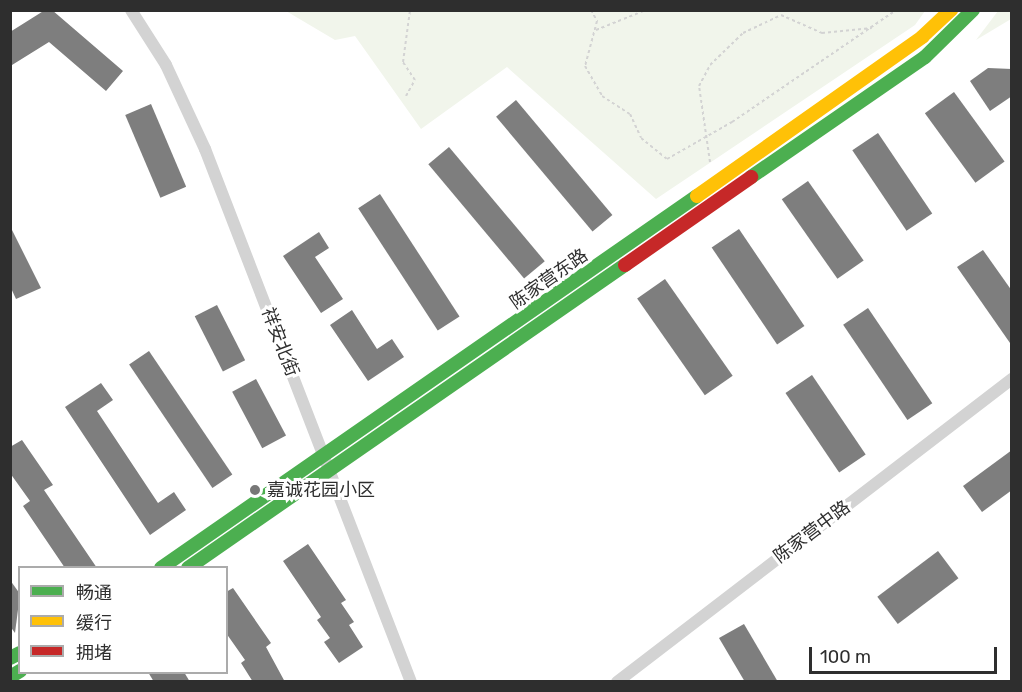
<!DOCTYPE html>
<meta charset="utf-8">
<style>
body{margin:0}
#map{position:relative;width:1022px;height:692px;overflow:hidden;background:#fff;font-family:Rubik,"Noto Sans SC",sans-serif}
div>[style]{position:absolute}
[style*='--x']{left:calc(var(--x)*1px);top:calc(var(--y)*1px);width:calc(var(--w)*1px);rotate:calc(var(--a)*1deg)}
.green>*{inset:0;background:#f1f5eb}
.building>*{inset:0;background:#7e7e7e;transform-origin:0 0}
.path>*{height:2px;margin-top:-1px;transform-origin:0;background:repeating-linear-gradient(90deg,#d3d3d3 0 3px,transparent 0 6px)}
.street>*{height:12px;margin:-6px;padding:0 6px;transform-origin:6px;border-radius:6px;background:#d3d3d3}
.fast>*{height:14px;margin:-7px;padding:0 7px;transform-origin:7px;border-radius:7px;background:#4caf50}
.slow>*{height:14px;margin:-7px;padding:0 7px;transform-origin:7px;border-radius:7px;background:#ffc107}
.jam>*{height:14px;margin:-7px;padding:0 7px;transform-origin:7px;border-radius:7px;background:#c62828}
.dots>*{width:16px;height:16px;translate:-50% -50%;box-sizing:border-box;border:3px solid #fff;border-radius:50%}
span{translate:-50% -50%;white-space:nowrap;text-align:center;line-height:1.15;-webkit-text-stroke:6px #fff;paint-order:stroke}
.street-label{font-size:18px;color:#2e2e2e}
.poi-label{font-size:18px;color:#2e2e2e}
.left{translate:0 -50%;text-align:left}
.frame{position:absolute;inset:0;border:12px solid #2e2e2e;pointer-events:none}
.legend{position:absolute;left:18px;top:566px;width:210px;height:108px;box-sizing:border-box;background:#fff;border:2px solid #ababab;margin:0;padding:8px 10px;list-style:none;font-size:18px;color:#2e2e2e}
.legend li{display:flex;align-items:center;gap:12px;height:30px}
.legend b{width:30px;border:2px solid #ababab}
.scale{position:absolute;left:809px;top:647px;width:188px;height:27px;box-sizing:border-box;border:3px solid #2e2e2e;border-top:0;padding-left:8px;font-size:18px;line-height:21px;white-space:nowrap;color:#2e2e2e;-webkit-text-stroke:4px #fff;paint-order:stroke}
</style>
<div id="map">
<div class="green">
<div style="clip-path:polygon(286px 11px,925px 11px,915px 25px,656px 199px,507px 67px,421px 129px,355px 36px,335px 40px)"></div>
<div style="clip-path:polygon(998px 11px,1011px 11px,1011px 19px,976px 40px)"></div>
</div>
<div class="building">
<div style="clip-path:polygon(45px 10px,52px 10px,123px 71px,106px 91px,49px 42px,12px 65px,10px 32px)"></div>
<div style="clip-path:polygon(988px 68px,1012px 69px,1012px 96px,990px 111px,970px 81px)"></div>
<div style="left:954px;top:92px;width:86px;height:36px;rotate:54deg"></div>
<div style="left:516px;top:100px;width:150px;height:26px;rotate:50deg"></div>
<div style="left:151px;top:104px;width:90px;height:28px;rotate:67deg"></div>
<div style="left:878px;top:133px;width:97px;height:31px;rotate:56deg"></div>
<div style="left:449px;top:147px;width:149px;height:27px;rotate:50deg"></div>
<div style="left:808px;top:181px;width:97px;height:32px;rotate:55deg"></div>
<div style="left:380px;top:194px;width:146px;height:26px;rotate:57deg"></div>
<div style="clip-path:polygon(10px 226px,41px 288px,16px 299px,10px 286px)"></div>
<div style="left:739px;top:229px;width:117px;height:33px;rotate:56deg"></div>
<div style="clip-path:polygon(319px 232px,329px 248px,315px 257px,343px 299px,321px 313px,283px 256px)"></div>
<div style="clip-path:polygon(983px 250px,1012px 291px,1010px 343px,957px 267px)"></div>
<div style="left:665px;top:279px;width:118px;height:34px;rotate:55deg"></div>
<div style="left:217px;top:305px;width:62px;height:25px;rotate:63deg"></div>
<div style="left:868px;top:308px;width:115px;height:30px;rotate:56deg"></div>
<div style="clip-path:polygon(352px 310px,377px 349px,392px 339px,404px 357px,368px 381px,330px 325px)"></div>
<div style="left:149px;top:351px;width:149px;height:24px;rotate:56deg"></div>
<div style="left:812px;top:375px;width:96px;height:32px;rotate:56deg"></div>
<div style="left:256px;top:379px;width:64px;height:27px;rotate:62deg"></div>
<div style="clip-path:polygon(101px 383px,113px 400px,97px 411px,158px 503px,174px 492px,186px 510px,150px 535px,65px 407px)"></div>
<div style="clip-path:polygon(22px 440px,53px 485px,44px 490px,97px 568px,65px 568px,23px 506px,30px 501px,10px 473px,10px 447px)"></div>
<div style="clip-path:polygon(1012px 450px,1012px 490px,982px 512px,963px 486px)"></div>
<div style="clip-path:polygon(308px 544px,346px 600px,341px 603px,354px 622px,349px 625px,363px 647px,339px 663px,324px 642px,330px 638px,317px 620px,321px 617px,283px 561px)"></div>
<div style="left:938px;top:551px;width:34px;height:76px;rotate:53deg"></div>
<div style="clip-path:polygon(10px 580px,20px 594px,15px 633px,10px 626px)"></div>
<div style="clip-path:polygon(233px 588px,271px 643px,266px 647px,285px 682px,253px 682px,241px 663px,245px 660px,226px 633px,226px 592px)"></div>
<div style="clip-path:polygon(744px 624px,778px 682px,745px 682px,719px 638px)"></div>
<div style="clip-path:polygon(148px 672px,184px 672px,190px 682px,154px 682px)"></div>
</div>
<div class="path">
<div style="--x:591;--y:10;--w:13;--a:61"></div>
<div style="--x:597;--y:21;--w:47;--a:104.9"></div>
<div style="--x:585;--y:66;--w:34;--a:60"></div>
<div style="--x:602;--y:96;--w:33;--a:33"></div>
<div style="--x:630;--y:114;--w:26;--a:65"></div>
<div style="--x:641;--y:138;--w:33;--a:39"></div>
<div style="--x:667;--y:159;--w:75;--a:-29.6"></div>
<div style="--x:732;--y:122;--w:199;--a:-34.3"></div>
<div style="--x:596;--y:30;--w:54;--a:-21.8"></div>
<div style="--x:406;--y:96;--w:18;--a:-61"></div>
<div style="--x:415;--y:80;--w:22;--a:-124"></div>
<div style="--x:403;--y:62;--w:52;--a:-82.3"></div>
<div style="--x:710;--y:162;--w:77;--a:-98.2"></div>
<div style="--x:699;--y:86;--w:24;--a:-62"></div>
<div style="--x:710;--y:65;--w:46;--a:-44.1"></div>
<div style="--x:743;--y:33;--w:42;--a:-25.3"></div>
<div style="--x:781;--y:15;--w:45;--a:23.7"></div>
<div style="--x:822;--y:33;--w:50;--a:-5.7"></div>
</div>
<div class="street">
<div style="--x:131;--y:10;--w:65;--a:57.5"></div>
<div style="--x:166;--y:65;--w:93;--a:65.1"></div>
<div style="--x:205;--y:149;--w:571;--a:68.87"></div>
<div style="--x:617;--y:682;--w:498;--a:-37.5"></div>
</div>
<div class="fast">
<div style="--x:751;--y:177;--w:211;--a:-34.6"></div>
<div style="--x:925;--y:57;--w:67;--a:-44.4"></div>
<div style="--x:161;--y:568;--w:652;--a:-34.76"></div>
<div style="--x:188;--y:568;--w:532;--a:-34.74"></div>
<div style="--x:10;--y:658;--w:11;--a:-27"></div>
<div style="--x:10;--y:677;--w:12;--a:-31"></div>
</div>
<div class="slow">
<div style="--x:697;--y:196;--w:276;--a:-35.2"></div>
<div style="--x:922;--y:37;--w:40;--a:-43"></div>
</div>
<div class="jam">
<div style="--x:625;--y:265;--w:154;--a:-34.9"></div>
</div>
<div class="dots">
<div style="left:255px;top:490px;background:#777"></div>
</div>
<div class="street-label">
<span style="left:549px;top:279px;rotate:-35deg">陈家营东路</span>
<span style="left:280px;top:342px;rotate:69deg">祥安北街</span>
<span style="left:812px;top:532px;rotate:-37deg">陈家营中路</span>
</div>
<div class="poi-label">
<span class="left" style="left:267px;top:490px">嘉诚花园小区</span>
</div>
<div class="frame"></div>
<ul class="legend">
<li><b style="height:8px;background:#4caf50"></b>畅通</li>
<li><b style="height:8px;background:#ffc107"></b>缓行</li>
<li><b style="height:8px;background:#c62828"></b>拥堵</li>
</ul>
<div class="scale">100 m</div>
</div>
